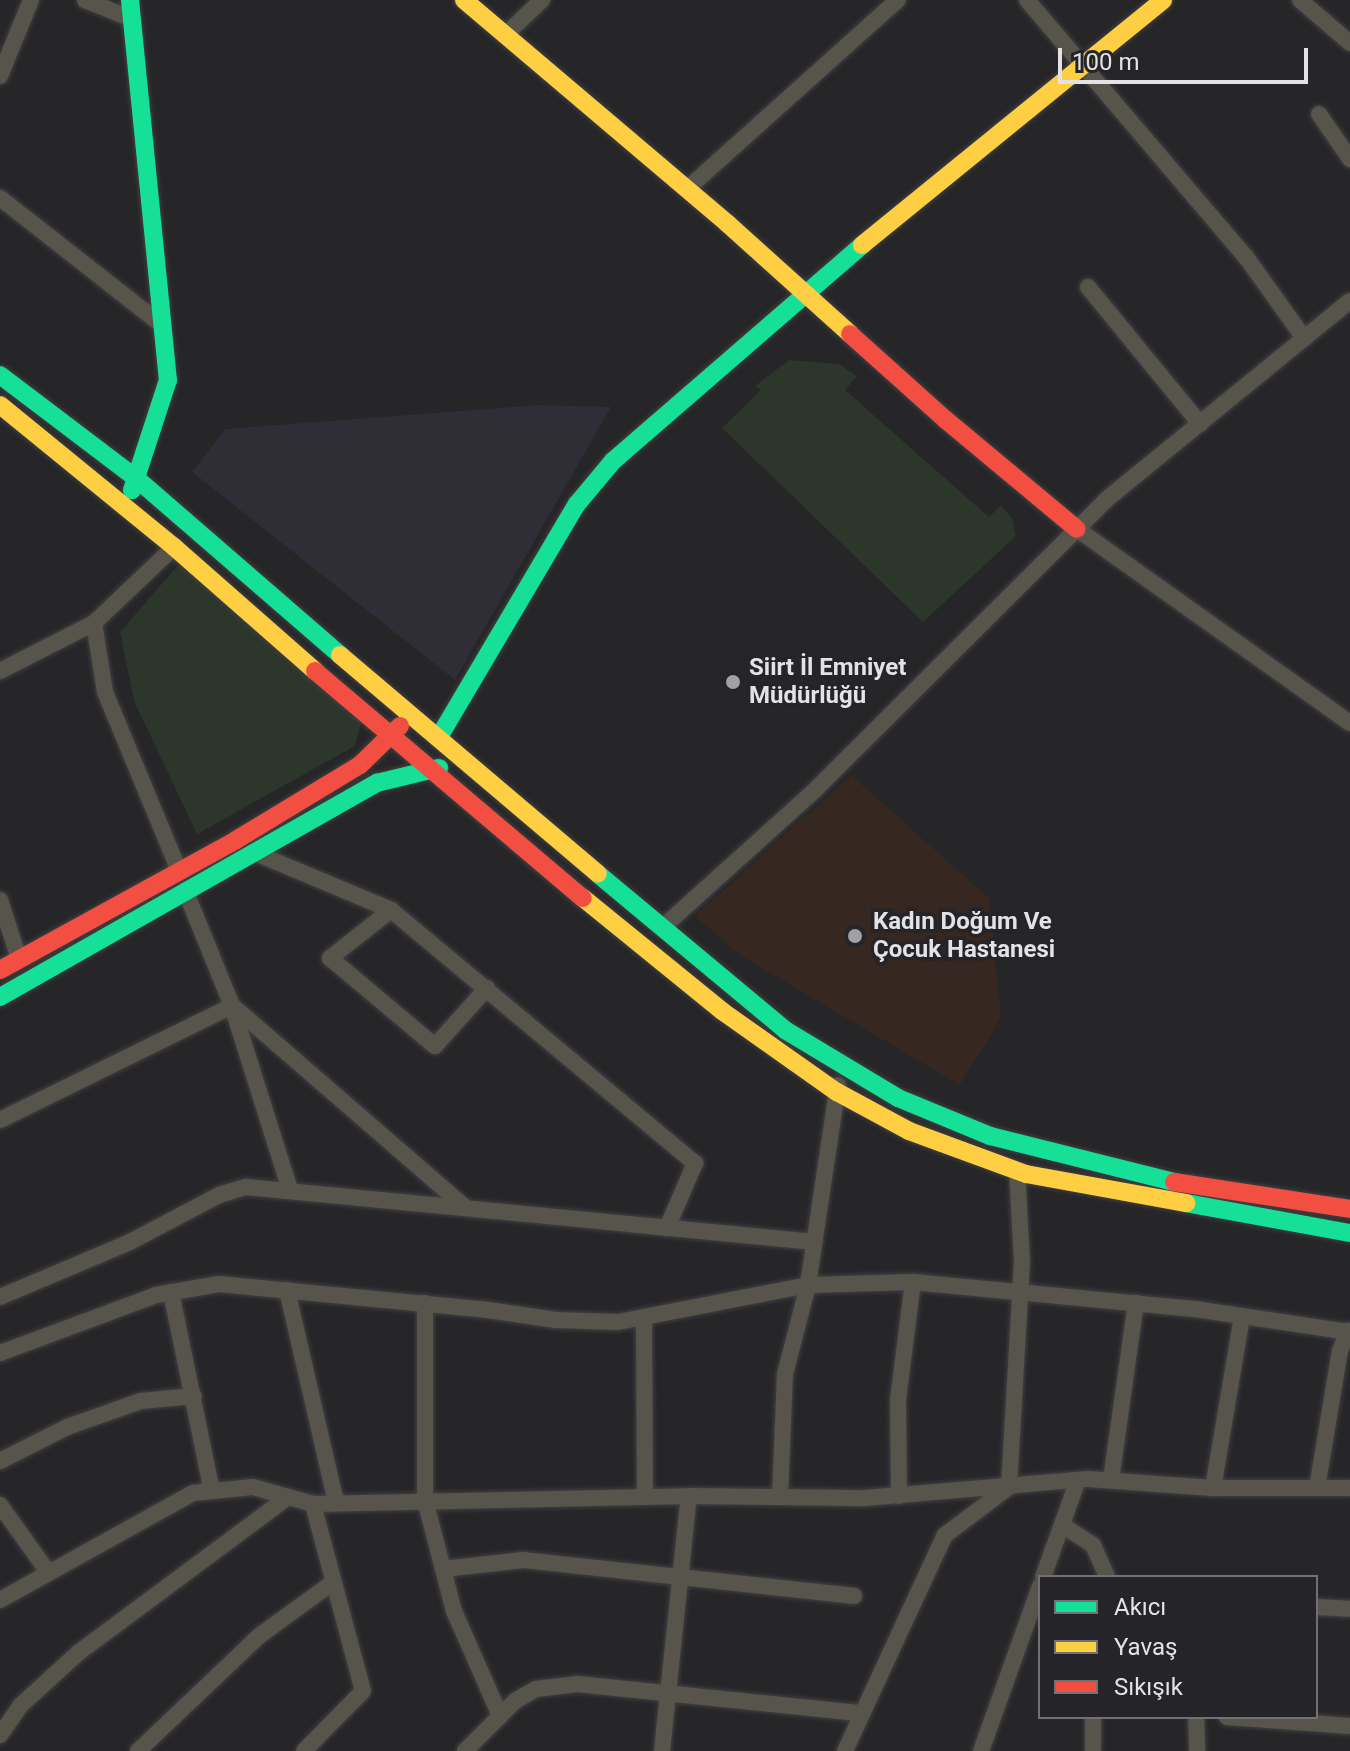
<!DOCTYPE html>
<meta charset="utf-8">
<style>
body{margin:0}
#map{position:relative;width:1350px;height:1751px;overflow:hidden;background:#262528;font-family:Roboto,sans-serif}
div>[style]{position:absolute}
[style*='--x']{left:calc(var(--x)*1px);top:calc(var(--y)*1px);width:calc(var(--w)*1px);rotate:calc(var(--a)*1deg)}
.built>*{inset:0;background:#2f2d36}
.medical>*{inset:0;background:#362820}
.green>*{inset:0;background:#2d362a}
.roads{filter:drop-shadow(0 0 2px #404042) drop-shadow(0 0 2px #404042)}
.street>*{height:16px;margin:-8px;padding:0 8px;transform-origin:8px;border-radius:8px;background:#57544c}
.fast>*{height:18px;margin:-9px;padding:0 9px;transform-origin:9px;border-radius:9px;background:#16e098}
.slow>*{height:18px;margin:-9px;padding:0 9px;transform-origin:9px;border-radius:9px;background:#ffcf43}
.jam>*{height:18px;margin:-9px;padding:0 9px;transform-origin:9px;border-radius:9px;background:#f24e42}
.dots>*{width:22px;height:22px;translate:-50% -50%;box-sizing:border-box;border:4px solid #252429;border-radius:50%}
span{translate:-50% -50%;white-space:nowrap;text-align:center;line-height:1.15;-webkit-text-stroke:7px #252429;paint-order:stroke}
.poi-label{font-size:24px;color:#e3e3e6;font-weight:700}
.left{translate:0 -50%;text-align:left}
.legend{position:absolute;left:1038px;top:1575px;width:280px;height:144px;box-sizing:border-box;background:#252429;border:2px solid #717075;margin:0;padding:10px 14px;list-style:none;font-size:24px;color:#e3e3e6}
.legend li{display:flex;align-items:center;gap:16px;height:40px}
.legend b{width:40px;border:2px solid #717075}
.scale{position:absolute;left:1058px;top:48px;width:250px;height:36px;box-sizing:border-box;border:4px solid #e3e3e6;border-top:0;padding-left:10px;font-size:24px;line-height:28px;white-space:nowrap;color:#e3e3e6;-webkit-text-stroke:6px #252429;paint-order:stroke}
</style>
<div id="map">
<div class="built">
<div style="clip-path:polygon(538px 405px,611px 407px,455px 680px,192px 472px,225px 429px)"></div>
</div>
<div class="medical">
<div style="clip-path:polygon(851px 775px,989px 898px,1001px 1018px,960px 1085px,741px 956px,695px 916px)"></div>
</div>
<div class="green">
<div style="clip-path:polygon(789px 360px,839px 364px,857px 376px,845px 390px,989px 517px,1001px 505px,1013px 520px,1016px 536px,923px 622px,722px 428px,761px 390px,755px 386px)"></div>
<div style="clip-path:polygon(179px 564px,362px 719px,355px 746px,197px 834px,134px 701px,120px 632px)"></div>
</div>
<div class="roads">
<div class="street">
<div style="--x:85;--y:0;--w:51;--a:22"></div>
<div style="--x:1027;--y:0;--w:338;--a:49.6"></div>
<div style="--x:1246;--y:257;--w:100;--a:54.4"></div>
<div style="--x:1300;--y:0;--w:66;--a:40.7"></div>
<div style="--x:505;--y:35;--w:51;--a:-43.4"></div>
<div style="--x:0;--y:76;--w:82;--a:-67.8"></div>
<div style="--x:1319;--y:114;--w:55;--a:55.4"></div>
<div style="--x:687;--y:189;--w:283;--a:-41.9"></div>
<div style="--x:0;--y:198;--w:207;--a:38.1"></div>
<div style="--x:1088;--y:287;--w:177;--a:50.7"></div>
<div style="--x:1077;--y:529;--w:335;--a:35.4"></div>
<div style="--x:94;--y:623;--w:70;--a:80.9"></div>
<div style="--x:105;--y:692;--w:194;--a:67.5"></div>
<div style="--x:0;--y:671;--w:106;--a:-27.1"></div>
<div style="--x:94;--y:623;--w:110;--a:-43.5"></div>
<div style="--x:253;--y:852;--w:150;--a:22.8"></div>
<div style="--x:391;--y:910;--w:396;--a:39.8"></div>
<div style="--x:695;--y:1163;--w:71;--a:113.3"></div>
<div style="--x:185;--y:890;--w:125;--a:67.9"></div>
<div style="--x:232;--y:1006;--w:193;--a:72.5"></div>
<div style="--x:0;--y:900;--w:62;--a:72.1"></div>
<div style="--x:391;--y:910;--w:78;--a:141.8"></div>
<div style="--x:330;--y:958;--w:137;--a:40"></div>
<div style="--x:435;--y:1046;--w:78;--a:-48.1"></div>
<div style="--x:663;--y:927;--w:203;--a:-42"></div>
<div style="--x:814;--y:791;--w:414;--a:-44.9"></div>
<div style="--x:1107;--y:499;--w:313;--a:-39.2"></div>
<div style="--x:234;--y:1007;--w:307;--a:40.9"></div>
<div style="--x:0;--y:1120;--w:258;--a:-26.2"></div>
<div style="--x:287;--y:1290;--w:219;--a:77"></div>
<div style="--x:171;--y:1292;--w:203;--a:78.4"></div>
<div style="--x:0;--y:1297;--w:139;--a:-22.9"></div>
<div style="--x:128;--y:1243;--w:103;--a:-27.8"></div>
<div style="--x:219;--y:1195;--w:28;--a:-17"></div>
<div style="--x:246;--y:1187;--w:571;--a:5.53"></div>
<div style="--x:425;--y:1303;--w:197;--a:90"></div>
<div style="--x:425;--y:1500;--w:115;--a:75.4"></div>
<div style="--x:454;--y:1611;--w:115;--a:66.3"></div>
<div style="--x:644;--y:1317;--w:180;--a:89.7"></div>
<div style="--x:0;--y:1353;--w:166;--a:-20.4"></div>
<div style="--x:156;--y:1295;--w:64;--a:-9.9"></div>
<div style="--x:219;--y:1284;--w:263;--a:5.5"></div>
<div style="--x:481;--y:1309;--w:76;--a:8.3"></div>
<div style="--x:556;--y:1320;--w:62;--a:1.8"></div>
<div style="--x:618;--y:1322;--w:194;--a:-11"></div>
<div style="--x:808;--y:1285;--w:105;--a:-1.6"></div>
<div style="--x:913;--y:1282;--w:290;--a:5.5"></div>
<div style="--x:1202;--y:1310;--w:150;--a:8.5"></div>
<div style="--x:0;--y:1461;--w:75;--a:-26.9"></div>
<div style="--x:67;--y:1427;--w:78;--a:-19.4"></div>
<div style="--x:141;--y:1401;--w:53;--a:-5.4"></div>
<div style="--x:1111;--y:1480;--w:179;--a:-82"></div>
<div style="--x:1213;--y:1488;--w:174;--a:-80.4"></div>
<div style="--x:1317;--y:1488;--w:139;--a:-80.5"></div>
<div style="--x:1340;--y:1351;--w:22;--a:-68"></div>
<div style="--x:899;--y:1496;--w:96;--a:-90.6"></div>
<div style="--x:898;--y:1400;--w:119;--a:-82.8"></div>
<div style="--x:780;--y:1497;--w:123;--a:-87.7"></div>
<div style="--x:785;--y:1374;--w:92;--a:-75.5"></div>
<div style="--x:808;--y:1285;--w:202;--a:-81.5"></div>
<div style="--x:0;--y:1505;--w:82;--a:54.4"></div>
<div style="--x:1062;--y:1525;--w:37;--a:33"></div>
<div style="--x:1093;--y:1545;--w:35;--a:66"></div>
<div style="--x:443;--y:1569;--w:81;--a:-6.4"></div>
<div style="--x:523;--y:1560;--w:333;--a:6.2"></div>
<div style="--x:1043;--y:1577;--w:103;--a:-70.2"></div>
<div style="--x:0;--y:1600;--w:221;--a:-29"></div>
<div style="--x:193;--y:1493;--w:60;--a:-5.7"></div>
<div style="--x:253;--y:1487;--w:62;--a:15.8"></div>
<div style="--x:313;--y:1504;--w:376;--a:-1.2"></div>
<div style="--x:689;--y:1496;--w:176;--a:0.7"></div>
<div style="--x:865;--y:1498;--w:224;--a:-4.9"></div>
<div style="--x:1088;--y:1479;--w:125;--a:4.1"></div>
<div style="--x:1213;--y:1488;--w:137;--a:0"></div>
<div style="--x:1316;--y:1607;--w:34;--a:3"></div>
<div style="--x:1093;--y:1717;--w:34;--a:90"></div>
<div style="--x:1196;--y:1717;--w:34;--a:88"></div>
<div style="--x:1227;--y:1717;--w:123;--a:4.2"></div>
<div style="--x:0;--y:1735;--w:35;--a:-55"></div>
<div style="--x:20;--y:1706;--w:79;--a:-42.4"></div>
<div style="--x:78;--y:1653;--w:262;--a:-36.6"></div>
<div style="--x:138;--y:1751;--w:167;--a:-43.5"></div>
<div style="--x:259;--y:1636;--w:90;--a:-36"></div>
<div style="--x:304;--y:1751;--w:84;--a:-45.5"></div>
<div style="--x:363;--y:1691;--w:194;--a:-105"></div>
<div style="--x:465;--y:1751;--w:71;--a:-45"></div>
<div style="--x:515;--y:1701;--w:24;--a:-30"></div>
<div style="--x:536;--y:1689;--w:42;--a:-6.8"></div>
<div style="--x:578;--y:1684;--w:284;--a:5.9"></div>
<div style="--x:662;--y:1751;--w:256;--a:-84"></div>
<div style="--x:845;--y:1751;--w:238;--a:-65.2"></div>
<div style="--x:945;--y:1535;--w:80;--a:-36.9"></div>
<div style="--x:1009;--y:1487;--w:225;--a:-86.7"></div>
<div style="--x:1022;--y:1262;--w:91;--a:-93.1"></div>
<div style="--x:981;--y:1751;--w:175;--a:-70.3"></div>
</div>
<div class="fast">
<div style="--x:130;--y:0;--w:382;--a:84.3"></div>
<div style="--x:168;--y:380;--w:116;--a:108.1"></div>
<div style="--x:0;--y:375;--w:172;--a:37.2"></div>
<div style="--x:137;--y:479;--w:269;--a:40.9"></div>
<div style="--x:439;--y:737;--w:271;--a:-59.4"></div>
<div style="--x:577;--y:504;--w:56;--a:-50.1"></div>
<div style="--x:613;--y:461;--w:330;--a:-40.9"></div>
<div style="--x:598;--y:874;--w:244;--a:39.8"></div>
<div style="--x:785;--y:1030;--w:132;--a:31"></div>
<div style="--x:898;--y:1098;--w:100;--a:22.4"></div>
<div style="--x:990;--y:1136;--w:190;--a:14"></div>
<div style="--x:0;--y:997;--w:434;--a:-29.6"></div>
<div style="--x:377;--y:783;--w:64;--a:-13.6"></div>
<div style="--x:1186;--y:1203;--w:167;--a:10.4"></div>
</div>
<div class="slow">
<div style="--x:464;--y:0;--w:346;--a:40.3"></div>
<div style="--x:728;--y:224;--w:164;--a:42"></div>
<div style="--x:862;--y:245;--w:388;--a:-39.1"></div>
<div style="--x:0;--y:405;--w:225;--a:39.2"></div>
<div style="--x:174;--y:547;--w:188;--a:41.3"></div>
<div style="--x:340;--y:655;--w:338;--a:40.3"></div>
<div style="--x:583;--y:898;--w:179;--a:39.1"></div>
<div style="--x:722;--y:1011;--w:141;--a:35.2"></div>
<div style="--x:837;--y:1092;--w:82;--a:28.4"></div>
<div style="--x:909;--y:1131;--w:125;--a:20.2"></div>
<div style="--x:1026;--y:1174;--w:163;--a:10.3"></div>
</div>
<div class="jam">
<div style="--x:850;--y:334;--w:129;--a:41.9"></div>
<div style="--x:946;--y:420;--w:170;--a:39.8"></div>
<div style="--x:315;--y:671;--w:351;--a:40.3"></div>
<div style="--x:0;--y:970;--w:269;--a:-28.8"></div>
<div style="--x:236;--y:840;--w:145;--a:-31.2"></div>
<div style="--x:360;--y:765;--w:56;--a:-44.3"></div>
<div style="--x:1174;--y:1182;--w:178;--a:8.7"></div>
</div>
</div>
<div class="dots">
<div style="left:733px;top:682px;background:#a1a0a4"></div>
<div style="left:855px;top:936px;background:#a1a0a4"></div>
</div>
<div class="poi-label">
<span class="left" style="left:749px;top:682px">Siirt İl Emniyet<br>Müdürlüğü</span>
<span class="left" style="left:873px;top:936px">Kadın Doğum Ve<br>Çocuk Hastanesi</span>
</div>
<ul class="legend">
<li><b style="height:10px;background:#16e098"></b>Akıcı</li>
<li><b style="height:10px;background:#ffcf43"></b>Yavaş</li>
<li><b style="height:10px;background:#f24e42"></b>Sıkışık</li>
</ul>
<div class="scale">100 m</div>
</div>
